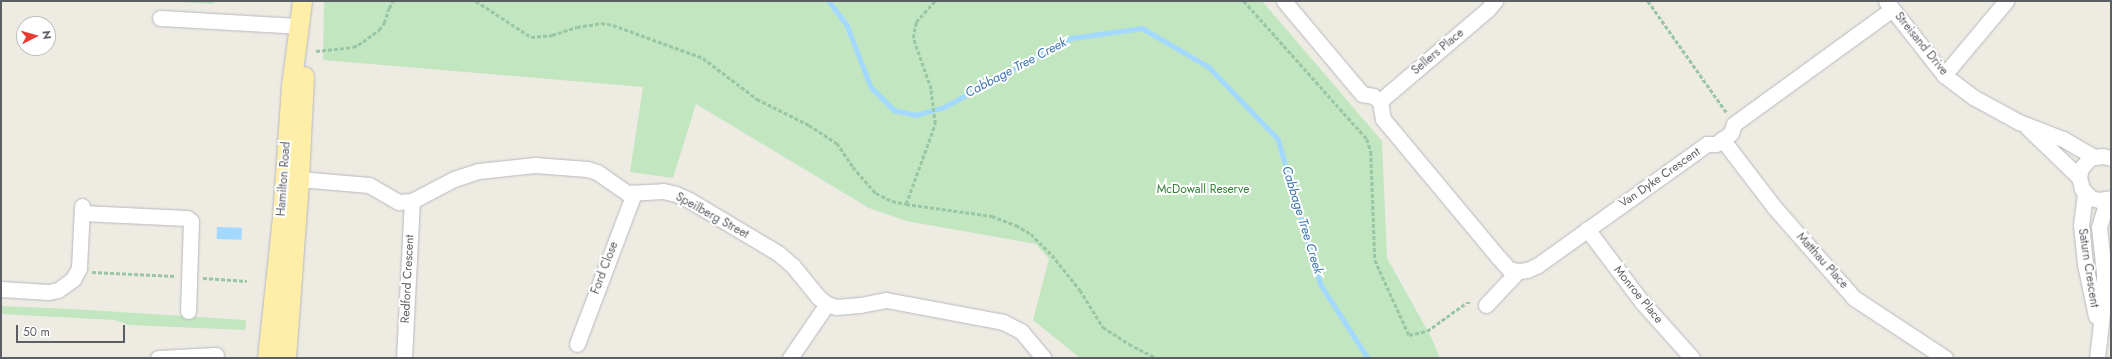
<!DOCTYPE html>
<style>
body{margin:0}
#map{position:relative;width:2112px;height:359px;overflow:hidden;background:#eeebe3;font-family:Jost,sans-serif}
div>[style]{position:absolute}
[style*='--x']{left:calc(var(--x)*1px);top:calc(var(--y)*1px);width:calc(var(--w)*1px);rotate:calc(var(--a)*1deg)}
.green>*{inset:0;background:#c1e6c0}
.water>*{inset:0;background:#a3d9fe;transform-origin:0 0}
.stream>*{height:4.5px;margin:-2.25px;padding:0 2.25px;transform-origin:2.25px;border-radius:2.25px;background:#a3d9fe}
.path>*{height:2.5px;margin-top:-1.25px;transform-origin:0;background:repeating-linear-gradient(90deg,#99c6a5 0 4px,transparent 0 6px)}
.roads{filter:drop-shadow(0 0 1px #b6b9bd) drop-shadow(0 0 1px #b6b9bd)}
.minor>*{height:15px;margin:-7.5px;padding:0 7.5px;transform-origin:7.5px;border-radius:7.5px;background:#fff}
.major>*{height:19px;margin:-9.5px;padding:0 9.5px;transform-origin:9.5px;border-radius:9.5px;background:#feeea8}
span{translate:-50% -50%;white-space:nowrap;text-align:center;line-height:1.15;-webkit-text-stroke:4px #fff;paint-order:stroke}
.street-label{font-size:12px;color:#5b5f64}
.park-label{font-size:12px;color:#348237}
.water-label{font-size:13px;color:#4079b0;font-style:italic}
.frame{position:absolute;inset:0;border:2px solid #5b5f64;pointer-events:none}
.north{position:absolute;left:16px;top:16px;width:40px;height:40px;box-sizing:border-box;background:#fff;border:1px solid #bdbfc1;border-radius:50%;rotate:84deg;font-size:11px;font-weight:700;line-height:16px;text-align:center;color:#5b5f64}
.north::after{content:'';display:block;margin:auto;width:14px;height:18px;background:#e83a30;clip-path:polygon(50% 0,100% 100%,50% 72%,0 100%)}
.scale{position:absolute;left:16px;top:325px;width:109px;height:18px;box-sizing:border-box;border:2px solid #5b5f64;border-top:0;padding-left:5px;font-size:12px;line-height:14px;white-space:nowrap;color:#5b5f64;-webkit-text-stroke:3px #fff;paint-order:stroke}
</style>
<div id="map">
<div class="green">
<div style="clip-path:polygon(166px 1px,217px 1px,212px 4px)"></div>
<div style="clip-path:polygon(324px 1px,1262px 1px,1382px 141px,1387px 258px,1431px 337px,1440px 358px,1080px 358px,1033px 320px,1049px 259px,1036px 244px,906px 221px,869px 208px,696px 104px,673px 178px,630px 172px,643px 87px,323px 60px)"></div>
<div style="clip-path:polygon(1px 306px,72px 309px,246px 320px,245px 330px,129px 325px,115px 320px,1px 314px)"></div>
</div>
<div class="water">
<div style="left:217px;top:227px;width:25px;height:12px;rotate:2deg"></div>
</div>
<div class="stream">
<div style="--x:829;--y:1;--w:30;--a:53"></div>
<div style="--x:847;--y:25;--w:66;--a:68.8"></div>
<div style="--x:871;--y:87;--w:33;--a:45"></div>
<div style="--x:894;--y:110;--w:22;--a:13"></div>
<div style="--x:915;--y:115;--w:28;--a:-15"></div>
<div style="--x:942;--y:108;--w:147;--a:-28.5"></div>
<div style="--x:1071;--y:38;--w:72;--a:-8"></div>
<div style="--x:1142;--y:28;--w:78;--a:30.2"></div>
<div style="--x:1209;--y:67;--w:100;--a:46.2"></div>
<div style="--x:1278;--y:139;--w:152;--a:73.6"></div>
<div style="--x:1321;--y:285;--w:87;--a:57.2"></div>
</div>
<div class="path">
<div style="--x:476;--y:1;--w:66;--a:33.2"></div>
<div style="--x:531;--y:37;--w:21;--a:-5"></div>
<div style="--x:552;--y:35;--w:26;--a:-18"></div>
<div style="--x:577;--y:27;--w:24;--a:-9"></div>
<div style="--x:601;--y:23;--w:12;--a:9"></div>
<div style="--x:613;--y:25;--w:96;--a:20.1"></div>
<div style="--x:703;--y:58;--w:68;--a:37.2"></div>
<div style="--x:757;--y:99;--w:58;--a:26.6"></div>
<div style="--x:809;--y:125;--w:33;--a:33"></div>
<div style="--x:837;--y:143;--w:29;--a:56"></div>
<div style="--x:853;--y:167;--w:35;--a:49"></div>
<div style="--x:876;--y:193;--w:18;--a:27"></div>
<div style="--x:892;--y:201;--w:14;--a:12"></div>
<div style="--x:906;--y:204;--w:87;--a:7.9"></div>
<div style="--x:992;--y:216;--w:26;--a:21"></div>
<div style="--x:1016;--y:225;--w:17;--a:31"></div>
<div style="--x:1031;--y:234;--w:30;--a:45"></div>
<div style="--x:1052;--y:255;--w:45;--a:51.3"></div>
<div style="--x:1080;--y:290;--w:44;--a:58.1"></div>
<div style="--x:1103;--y:327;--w:31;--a:33"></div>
<div style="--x:1129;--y:344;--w:30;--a:27"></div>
<div style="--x:1244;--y:1;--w:185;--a:48.3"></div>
<div style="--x:1367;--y:139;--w:14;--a:73"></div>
<div style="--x:1371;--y:152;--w:108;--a:87.9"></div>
<div style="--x:1375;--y:260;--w:82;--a:65.6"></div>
<div style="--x:1409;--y:335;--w:18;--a:-13"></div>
<div style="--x:1427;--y:331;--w:48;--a:-35.7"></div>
<div style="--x:1466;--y:303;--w:6;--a:0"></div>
<div style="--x:1648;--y:1;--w:137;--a:54.8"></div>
<div style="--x:316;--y:51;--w:37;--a:-6"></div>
<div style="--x:353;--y:47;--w:5;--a:-22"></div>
<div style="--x:358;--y:45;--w:26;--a:-36"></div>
<div style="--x:379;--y:30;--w:9;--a:-54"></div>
<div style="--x:384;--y:23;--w:16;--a:-72"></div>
<div style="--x:389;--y:8;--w:8;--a:-60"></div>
<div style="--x:906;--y:204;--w:85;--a:-70.1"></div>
<div style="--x:935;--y:124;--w:35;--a:-97"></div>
<div style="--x:931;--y:89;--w:54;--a:-109.4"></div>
<div style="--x:913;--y:38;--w:16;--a:-79"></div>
<div style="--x:916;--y:22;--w:28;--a:-48"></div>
<div style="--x:92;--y:272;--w:83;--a:2.8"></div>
<div style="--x:203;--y:278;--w:44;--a:3.9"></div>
</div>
<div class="roads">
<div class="minor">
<div style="--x:1284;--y:1;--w:121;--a:50"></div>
<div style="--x:1362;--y:94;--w:11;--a:10"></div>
<div style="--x:1373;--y:96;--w:9;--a:36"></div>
<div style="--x:1380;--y:101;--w:18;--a:81"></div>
<div style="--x:1383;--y:119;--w:181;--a:50.2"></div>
<div style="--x:1499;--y:258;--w:15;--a:48"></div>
<div style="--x:1509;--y:269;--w:9;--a:13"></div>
<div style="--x:1518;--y:271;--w:9;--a:-6"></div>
<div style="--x:1527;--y:270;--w:12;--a:-24"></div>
<div style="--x:1538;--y:265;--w:208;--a:-35.6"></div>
<div style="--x:1707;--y:144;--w:9;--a:0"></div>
<div style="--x:1716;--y:144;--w:19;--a:-36"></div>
<div style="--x:1731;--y:133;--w:9;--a:-72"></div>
<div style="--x:1734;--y:124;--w:195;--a:-36"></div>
<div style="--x:1886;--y:1;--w:94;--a:51.9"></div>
<div style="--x:1944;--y:75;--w:36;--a:37"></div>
<div style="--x:1973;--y:97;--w:52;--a:28.5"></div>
<div style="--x:2019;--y:122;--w:47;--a:21.1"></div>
<div style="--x:2063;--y:139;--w:36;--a:30"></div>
<div style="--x:160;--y:18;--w:138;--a:3.3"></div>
<div style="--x:1944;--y:75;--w:97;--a:-50"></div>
<div style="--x:1380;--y:101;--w:142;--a:-40.4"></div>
<div style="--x:1488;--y:9;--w:11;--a:-49"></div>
<div style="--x:2028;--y:128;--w:71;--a:43.9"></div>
<div style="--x:1722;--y:139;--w:86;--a:52.6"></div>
<div style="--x:1774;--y:207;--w:121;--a:48.7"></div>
<div style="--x:1854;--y:298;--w:109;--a:33.4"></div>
<div style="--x:2111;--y:158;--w:9;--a:-167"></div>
<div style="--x:2102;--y:156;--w:12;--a:171"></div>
<div style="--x:2090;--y:158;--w:13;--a:132"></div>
<div style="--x:2081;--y:168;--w:9;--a:103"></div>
<div style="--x:2079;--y:177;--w:12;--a:76"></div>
<div style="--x:2082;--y:189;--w:13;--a:45"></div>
<div style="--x:2091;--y:198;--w:8;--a:14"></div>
<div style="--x:2099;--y:200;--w:12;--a:-9"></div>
<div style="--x:288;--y:178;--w:81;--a:4.9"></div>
<div style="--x:369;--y:185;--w:34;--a:30"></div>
<div style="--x:399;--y:202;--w:13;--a:-4"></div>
<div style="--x:412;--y:201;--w:47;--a:-27.6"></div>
<div style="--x:454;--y:179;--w:26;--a:-18"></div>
<div style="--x:479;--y:171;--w:56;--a:-6.1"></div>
<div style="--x:535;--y:165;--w:52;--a:4.4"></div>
<div style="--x:587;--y:169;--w:10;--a:17"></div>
<div style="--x:597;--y:172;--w:37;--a:35"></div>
<div style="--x:627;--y:193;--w:36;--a:-3"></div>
<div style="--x:663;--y:191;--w:13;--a:13"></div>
<div style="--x:676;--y:194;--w:14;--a:25"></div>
<div style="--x:689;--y:200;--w:104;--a:30.8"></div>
<div style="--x:778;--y:253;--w:20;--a:41"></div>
<div style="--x:793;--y:266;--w:40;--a:51"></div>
<div style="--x:818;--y:297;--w:11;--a:38"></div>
<div style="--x:827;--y:304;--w:9;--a:18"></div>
<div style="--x:836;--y:307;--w:24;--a:-5"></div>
<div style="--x:860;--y:305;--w:26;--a:-11"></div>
<div style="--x:886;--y:300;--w:119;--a:10.6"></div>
<div style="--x:1003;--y:322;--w:20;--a:27"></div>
<div style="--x:1021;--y:331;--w:35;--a:50"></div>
<div style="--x:2085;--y:193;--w:32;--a:97"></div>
<div style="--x:2081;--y:225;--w:39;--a:84"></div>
<div style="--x:2085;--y:264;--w:53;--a:78.1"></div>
<div style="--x:82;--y:213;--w:105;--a:2.7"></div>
<div style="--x:187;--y:218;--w:5;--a:37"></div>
<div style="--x:191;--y:221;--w:90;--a:91.9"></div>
<div style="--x:1587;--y:229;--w:91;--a:53"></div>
<div style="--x:1642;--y:302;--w:75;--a:48.2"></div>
<div style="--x:1;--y:289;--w:47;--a:3.7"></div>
<div style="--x:48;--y:292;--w:10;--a:-11"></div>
<div style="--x:58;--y:290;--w:19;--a:-36"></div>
<div style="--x:73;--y:279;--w:13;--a:-61"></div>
<div style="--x:79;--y:268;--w:62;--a:-87.2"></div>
<div style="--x:1486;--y:305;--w:47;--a:-46.7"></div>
<div style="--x:577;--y:344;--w:161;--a:-69.3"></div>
<div style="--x:158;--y:358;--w:58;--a:-3"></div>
<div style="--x:404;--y:358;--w:157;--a:-87.1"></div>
<div style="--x:790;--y:358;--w:65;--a:-55.6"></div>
<div style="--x:2097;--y:358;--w:53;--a:-83.5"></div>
<div style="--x:2103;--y:305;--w:32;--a:-88"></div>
<div style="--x:2104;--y:273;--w:46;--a:-96.2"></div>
<div style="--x:2099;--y:227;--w:28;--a:-73"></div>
</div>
<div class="major">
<div style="--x:267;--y:358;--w:142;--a:-83.9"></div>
<div style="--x:282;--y:217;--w:131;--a:-86.1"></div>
<div style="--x:291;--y:86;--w:86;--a:-82.6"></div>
<div style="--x:286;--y:358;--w:179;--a:-85.8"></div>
<div style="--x:299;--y:179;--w:103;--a:-87.2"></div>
</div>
</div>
<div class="street-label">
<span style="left:1921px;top:44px;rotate:51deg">Streisand Drive</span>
<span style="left:1438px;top:52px;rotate:-40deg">Sellers Place</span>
<span style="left:1660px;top:178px;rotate:-35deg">Van Dyke Crescent</span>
<span style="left:284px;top:179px;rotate:-86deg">Hamilton Road</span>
<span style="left:712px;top:216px;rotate:29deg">Speilberg Street</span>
<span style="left:1822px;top:261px;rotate:48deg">Matthau Place</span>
<span style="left:605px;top:268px;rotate:-69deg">Ford Close</span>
<span style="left:2088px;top:268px;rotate:81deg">Saturn Crescent</span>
<span style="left:408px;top:279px;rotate:-87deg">Redford Crescent</span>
<span style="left:1638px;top:295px;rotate:51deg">Monroe Place</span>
</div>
<div class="park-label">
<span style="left:1203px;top:190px">McDowall Reserve</span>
</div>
<div class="water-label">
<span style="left:1016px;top:68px;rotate:-28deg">Cabbage Tree Creek</span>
<span style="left:1302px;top:220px;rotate:73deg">Cabbage Tree Creek</span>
</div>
<div class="frame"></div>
<div class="north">N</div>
<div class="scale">50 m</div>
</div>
